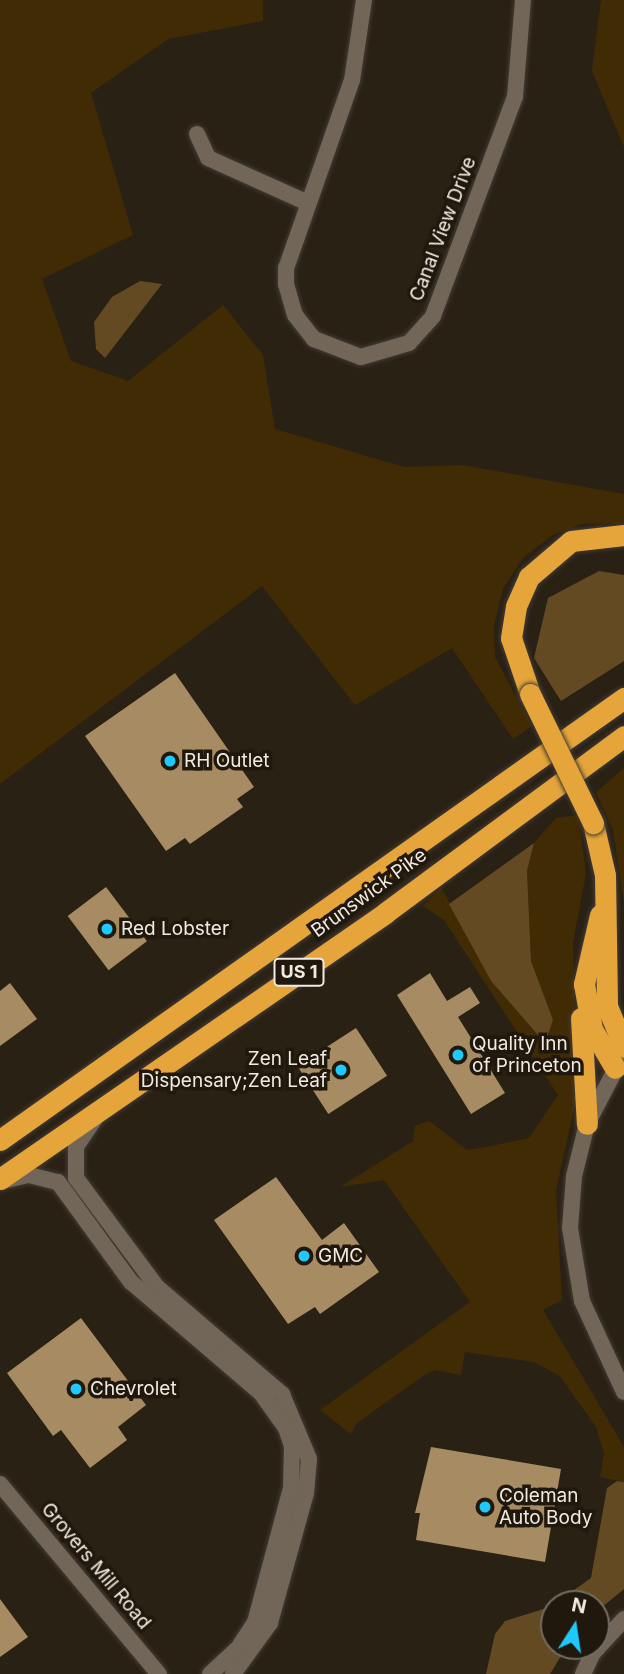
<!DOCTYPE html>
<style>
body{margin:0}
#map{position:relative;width:624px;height:1674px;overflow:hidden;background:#2a2115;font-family:Inter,sans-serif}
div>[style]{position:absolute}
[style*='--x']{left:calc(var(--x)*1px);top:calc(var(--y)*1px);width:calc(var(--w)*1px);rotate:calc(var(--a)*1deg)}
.green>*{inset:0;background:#412b05}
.water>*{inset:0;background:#644a23}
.building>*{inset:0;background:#a78b63;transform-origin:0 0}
.roads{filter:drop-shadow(0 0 2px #433b33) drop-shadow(0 0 2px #433b33)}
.minor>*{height:16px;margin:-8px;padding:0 8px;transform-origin:8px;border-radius:8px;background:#716658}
.highway>*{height:21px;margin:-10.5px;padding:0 10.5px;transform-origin:10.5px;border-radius:10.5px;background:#e6a53b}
.bridges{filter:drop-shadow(0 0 2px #433b33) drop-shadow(0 0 2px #433b33)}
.highway-bridge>*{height:21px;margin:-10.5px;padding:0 10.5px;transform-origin:10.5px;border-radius:10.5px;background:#e6a53b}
.dots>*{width:19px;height:19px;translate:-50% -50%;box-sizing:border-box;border:4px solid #20180c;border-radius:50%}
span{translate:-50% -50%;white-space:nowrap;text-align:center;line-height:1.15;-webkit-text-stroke:7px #20180c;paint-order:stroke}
.shield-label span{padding:2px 5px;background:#20180c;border:2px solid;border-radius:5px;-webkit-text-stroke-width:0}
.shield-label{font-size:18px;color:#f0eae2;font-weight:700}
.street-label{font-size:19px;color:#f0eae2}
.poi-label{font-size:19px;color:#f0eae2}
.left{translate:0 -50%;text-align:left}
.right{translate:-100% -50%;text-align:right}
.north{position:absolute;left:540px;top:1590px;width:70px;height:70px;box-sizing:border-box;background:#20180c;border:2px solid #736c62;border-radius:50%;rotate:12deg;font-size:19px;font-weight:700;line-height:28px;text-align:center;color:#f0eae2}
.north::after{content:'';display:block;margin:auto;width:24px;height:32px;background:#1fc9fd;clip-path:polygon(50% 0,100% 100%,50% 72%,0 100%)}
</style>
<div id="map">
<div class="green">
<div style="clip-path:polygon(0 0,263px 0,263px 21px,168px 39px,91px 93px,133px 235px,42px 279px,71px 361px,128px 381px,223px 305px,263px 355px,275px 429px,404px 467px,462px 465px,624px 494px,624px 523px,582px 524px,553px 535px,523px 558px,503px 589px,494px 626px,495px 657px,532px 726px,513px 739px,452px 648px,355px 705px,262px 586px,0 784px)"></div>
<div style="clip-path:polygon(601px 0,624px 0,624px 147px,592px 71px)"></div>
<div style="clip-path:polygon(624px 768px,624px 903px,613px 831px,596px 792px)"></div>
<div style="clip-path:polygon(578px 815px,586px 873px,573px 943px,577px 1095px,556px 1191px,562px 1300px,543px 1310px,624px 1447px,624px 1482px,600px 1477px,604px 1453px,596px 1427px,560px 1376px,534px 1362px,465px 1352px,461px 1375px,435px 1370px,426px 1374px,357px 1423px,351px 1434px,320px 1410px,470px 1302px,384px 1180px,340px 1187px,413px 1141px,415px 1126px,429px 1121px,467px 1150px,486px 1147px,529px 1138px,558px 1095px,444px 920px,423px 906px,441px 887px,491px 981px,553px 1020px,531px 961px,527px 871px,534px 843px,556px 818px)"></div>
</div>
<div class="water">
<div style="clip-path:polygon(140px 281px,162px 284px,105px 358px,96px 349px,94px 322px,112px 297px)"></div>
<div style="clip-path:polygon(599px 571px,624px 575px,624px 661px,561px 701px,534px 658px,548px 598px)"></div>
<div style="clip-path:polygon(534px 843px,527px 871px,531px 961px,553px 1020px,545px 1043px,491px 981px,449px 904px)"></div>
<div style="clip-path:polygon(617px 1481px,624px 1482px,624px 1589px,596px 1612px,596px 1604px,554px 1604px,554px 1646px,567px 1646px,550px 1674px,486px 1674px,495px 1634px,505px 1621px,550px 1607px,591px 1578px,607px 1488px)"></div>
</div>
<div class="building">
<div style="clip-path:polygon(175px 673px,254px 787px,237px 799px,243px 807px,190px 844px,185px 838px,166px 851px,85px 736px)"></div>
<div style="left:106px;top:887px;width:68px;height:48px;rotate:53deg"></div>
<div style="clip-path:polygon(430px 973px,447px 1001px,470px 987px,480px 1003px,458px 1017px,505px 1093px,471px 1114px,397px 995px)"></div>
<div style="clip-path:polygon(10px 983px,37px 1019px,0 1046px,0 991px)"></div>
<div style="left:356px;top:1028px;width:57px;height:70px;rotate:57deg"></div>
<div style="clip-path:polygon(276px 1177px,322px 1240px,344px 1223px,379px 1272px,320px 1314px,315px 1307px,288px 1324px,214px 1220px)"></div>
<div style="clip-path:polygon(81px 1318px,146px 1405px,118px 1427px,127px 1440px,90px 1468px,61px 1430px,53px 1436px,7px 1373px)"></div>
<div style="clip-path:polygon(431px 1447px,561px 1469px,545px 1562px,416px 1540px,420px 1513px,415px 1513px)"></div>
<div style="clip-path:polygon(0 1599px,28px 1637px,0 1657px)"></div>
</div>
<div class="roads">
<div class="minor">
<div style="--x:364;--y:0;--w:81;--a:98.5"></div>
<div style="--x:352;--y:80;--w:199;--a:109.3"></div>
<div style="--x:286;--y:268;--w:16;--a:90"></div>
<div style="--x:286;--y:284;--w:32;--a:74"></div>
<div style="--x:295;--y:315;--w:31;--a:52"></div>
<div style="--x:314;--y:339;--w:50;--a:21"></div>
<div style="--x:361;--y:357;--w:50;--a:-16.3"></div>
<div style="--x:409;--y:343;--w:36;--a:-48"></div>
<div style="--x:433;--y:316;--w:234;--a:-69.5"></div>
<div style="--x:515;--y:97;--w:97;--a:-85.3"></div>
<div style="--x:197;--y:134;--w:26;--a:65"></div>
<div style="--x:208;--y:158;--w:110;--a:24.2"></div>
<div style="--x:621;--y:1059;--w:73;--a:117.6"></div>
<div style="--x:587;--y:1124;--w:54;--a:104"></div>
<div style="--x:574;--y:1176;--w:52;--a:94.4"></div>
<div style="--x:570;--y:1228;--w:74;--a:80.7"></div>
<div style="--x:582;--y:1301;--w:100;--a:65.2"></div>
<div style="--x:96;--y:1117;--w:36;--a:124"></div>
<div style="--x:76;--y:1147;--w:31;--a:90"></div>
<div style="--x:76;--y:1178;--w:136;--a:53.4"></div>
<div style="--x:157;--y:1287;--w:165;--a:40.6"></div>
<div style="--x:282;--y:1394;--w:70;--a:67.4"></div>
<div style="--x:309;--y:1459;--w:34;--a:95"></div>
<div style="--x:306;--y:1493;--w:135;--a:105.5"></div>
<div style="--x:270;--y:1623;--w:63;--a:126"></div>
<div style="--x:2;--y:1181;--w:28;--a:-13"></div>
<div style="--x:29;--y:1175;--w:30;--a:14"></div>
<div style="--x:58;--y:1182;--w:124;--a:53.9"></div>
<div style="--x:131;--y:1282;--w:171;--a:40.5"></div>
<div style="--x:261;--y:1393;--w:43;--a:54.5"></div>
<div style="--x:286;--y:1428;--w:19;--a:72"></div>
<div style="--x:292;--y:1446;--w:42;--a:91.4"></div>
<div style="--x:291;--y:1488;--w:139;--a:105"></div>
<div style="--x:255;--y:1622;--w:31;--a:123"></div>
<div style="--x:238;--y:1648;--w:38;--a:137"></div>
<div style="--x:0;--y:1484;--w:248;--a:50.1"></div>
<div style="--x:583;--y:1674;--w:23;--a:-65"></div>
<div style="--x:593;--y:1653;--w:46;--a:-47.6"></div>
</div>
<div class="highway">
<div style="--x:530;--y:694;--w:59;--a:-108.7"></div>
<div style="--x:511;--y:638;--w:32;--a:-81"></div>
<div style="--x:516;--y:606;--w:32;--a:-66"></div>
<div style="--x:529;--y:577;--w:55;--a:-40.6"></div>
<div style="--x:571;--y:541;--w:53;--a:-6.5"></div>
<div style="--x:593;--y:823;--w:53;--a:77"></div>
<div style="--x:605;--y:875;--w:131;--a:89.1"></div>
<div style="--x:607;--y:1006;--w:44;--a:67.5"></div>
<div style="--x:600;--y:915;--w:71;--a:103.1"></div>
<div style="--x:584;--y:984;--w:46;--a:79.9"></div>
<div style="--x:592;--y:1029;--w:45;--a:59.5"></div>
<div style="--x:581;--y:1018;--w:106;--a:86.8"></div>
<div style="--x:0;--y:1140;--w:765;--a:-35.31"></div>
<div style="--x:0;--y:1179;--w:468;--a:-34.6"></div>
<div style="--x:385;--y:913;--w:297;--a:-36.5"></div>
</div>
</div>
<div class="bridges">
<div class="highway-bridge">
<div style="--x:530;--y:694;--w:144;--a:64"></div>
</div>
</div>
<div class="dots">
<div style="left:170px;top:761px;background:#1fc9fd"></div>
<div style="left:107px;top:929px;background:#1fc9fd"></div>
<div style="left:458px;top:1055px;background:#1fc9fd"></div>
<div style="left:341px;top:1070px;background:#1fc9fd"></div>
<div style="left:304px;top:1256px;background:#1fc9fd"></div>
<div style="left:76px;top:1389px;background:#1fc9fd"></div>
<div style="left:485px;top:1507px;background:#1fc9fd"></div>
</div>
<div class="shield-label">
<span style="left:299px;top:972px">US 1</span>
</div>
<div class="street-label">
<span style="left:443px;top:229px;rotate:-69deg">Canal View Drive</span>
<span style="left:369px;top:893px;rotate:-36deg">Brunswick Pike</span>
<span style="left:96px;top:1566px;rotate:50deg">Grovers Mill Road</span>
</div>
<div class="poi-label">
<span class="left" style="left:184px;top:761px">RH Outlet</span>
<span class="left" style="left:121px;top:929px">Red Lobster</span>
<span class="left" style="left:472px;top:1055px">Quality Inn<br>of Princeton</span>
<span class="right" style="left:327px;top:1070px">Zen Leaf<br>Dispensary;Zen Leaf</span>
<span class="left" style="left:318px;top:1256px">GMC</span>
<span class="left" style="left:90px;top:1389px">Chevrolet</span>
<span class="left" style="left:499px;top:1507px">Coleman<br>Auto Body</span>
</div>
<div class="north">N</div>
</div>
